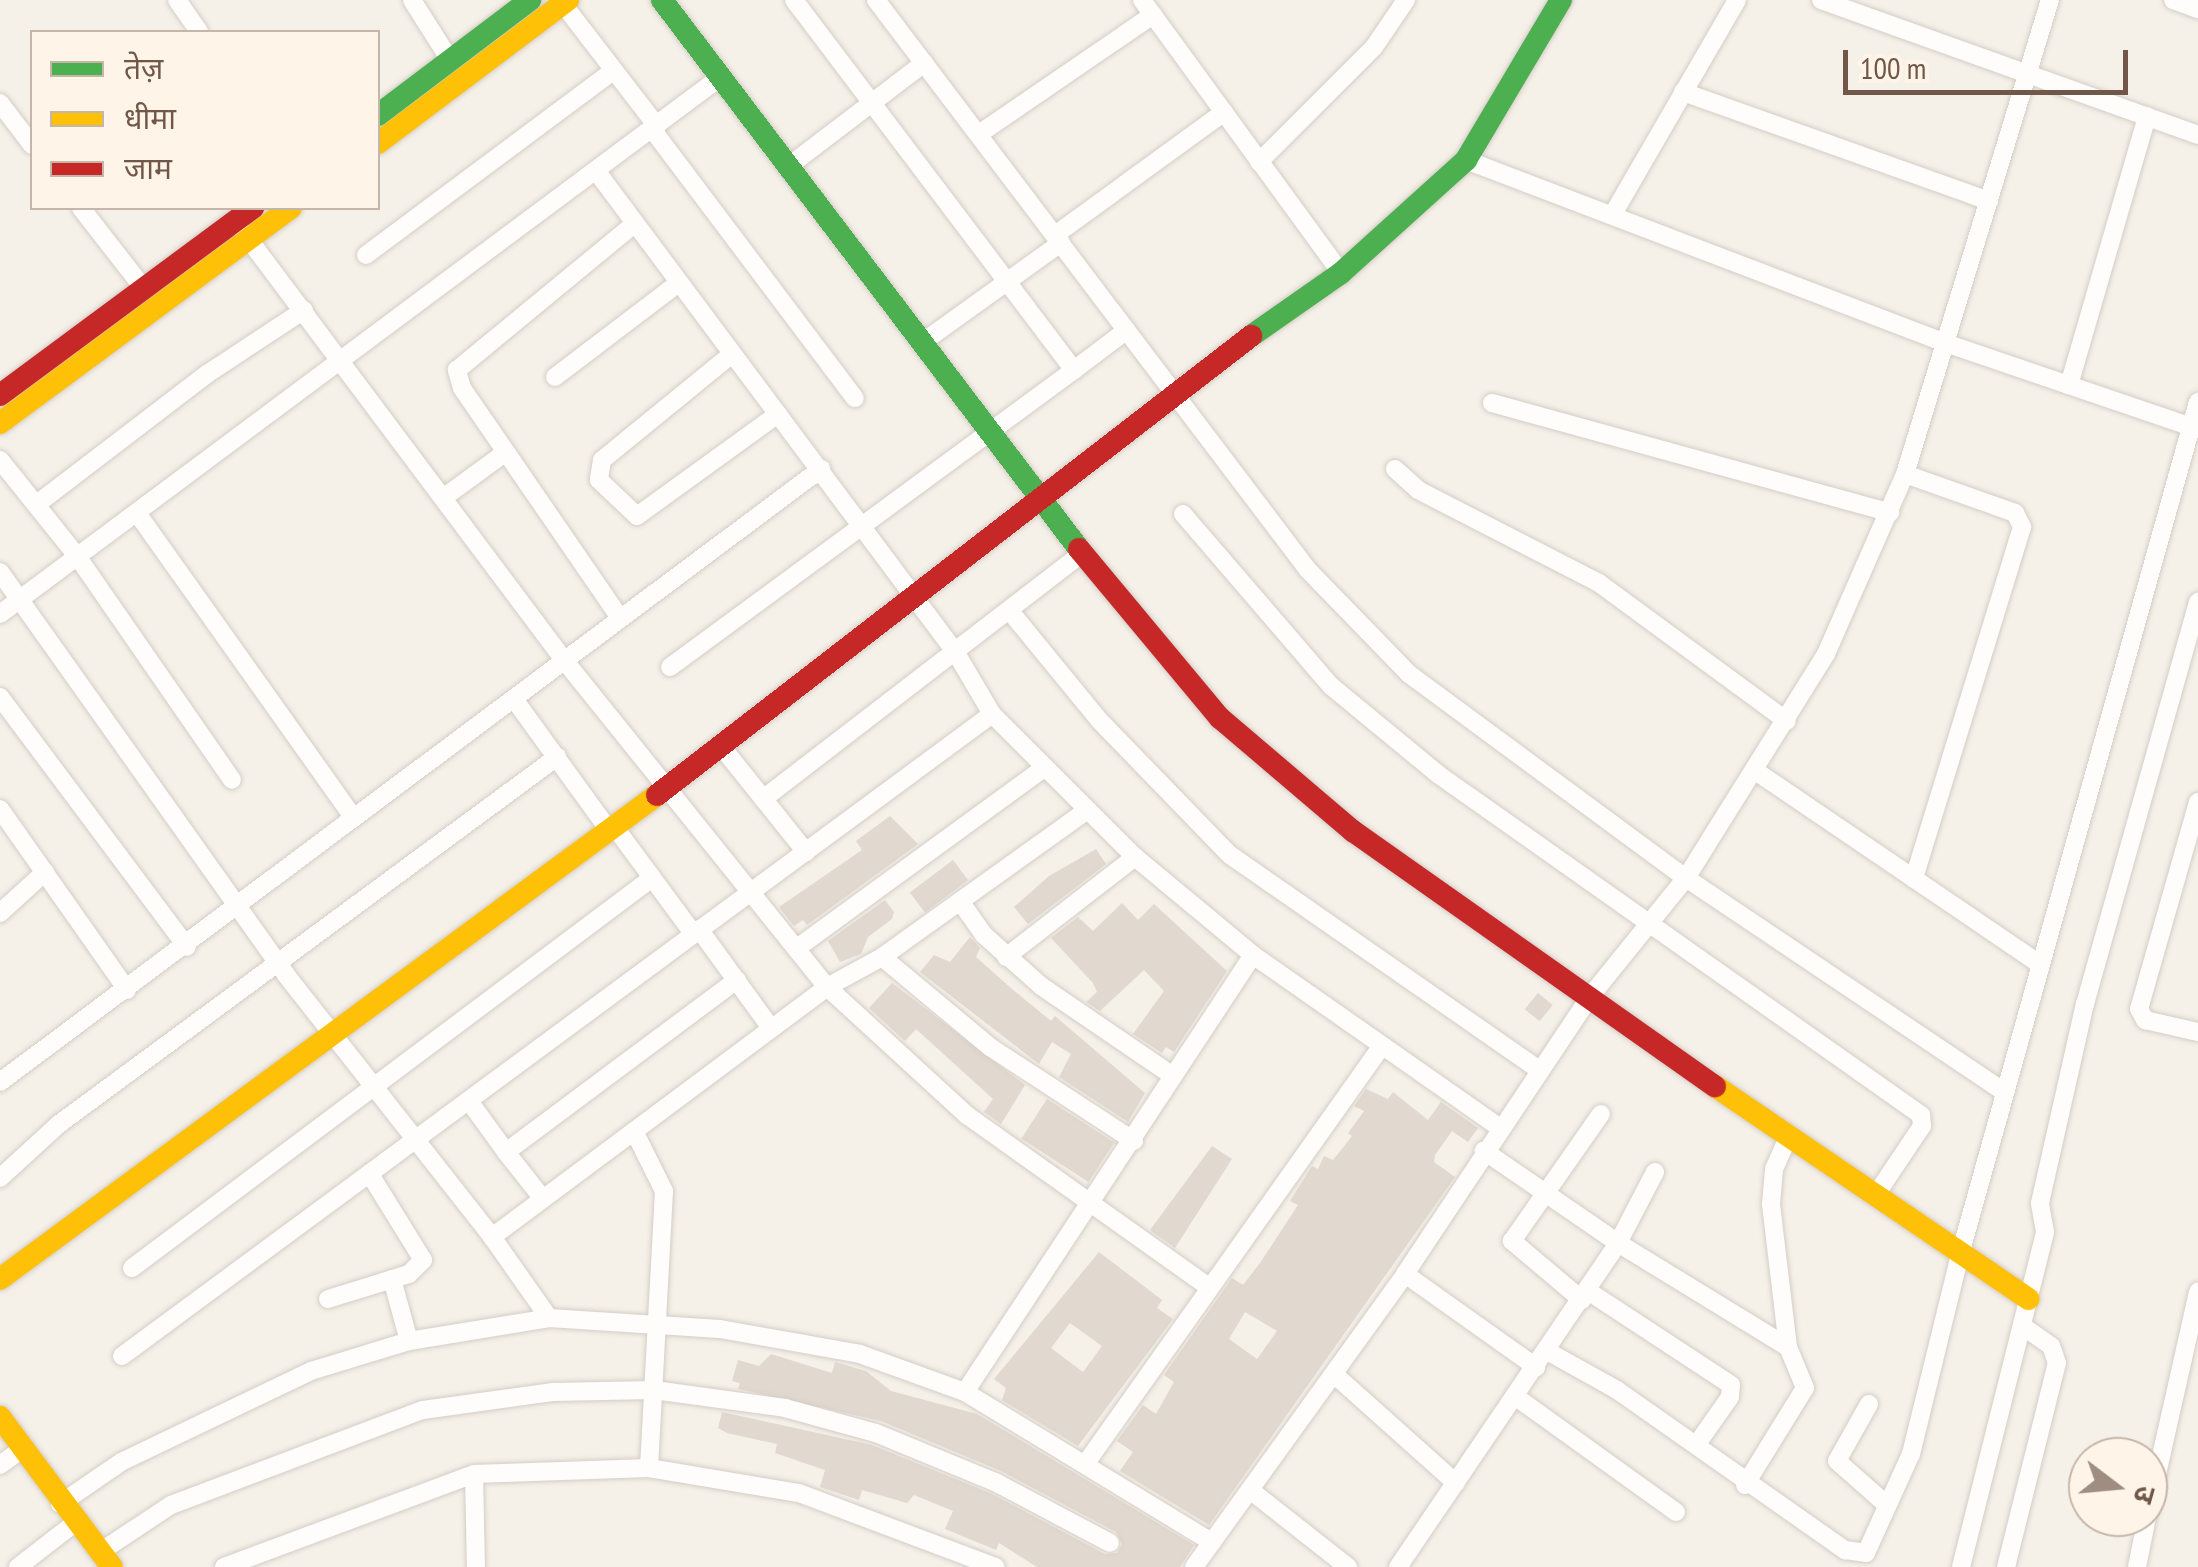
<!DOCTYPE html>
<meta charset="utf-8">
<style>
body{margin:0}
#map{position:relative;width:2198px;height:1567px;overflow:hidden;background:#f5f0e8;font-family:"PT Sans Narrow","Noto Sans Devanagari",sans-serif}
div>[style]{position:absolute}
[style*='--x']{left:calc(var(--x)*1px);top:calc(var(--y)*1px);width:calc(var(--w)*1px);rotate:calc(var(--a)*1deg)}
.building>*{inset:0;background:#e1d8d0;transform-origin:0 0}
.roads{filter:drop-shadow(0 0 2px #d4cdc6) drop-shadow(0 0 2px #d4cdc6)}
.street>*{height:18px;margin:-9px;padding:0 9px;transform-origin:9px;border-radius:9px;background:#fefdfc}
.fast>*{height:22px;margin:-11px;padding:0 11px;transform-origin:11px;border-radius:11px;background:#4caf50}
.slow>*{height:22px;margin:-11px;padding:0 11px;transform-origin:11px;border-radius:11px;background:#ffc107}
.jam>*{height:22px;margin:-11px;padding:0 11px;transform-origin:11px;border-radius:11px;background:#c62828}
span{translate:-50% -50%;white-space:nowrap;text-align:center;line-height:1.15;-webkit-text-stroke:8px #fef5e8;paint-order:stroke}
.legend{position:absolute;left:30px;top:30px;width:350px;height:180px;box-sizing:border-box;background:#fef5e8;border:2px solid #c6b6a9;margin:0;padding:12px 18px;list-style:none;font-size:30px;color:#71574a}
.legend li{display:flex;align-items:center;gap:20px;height:50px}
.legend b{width:50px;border:2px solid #c6b6a9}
.north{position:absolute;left:2068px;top:1437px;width:100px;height:100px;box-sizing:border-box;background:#fef5e8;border:2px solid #c6b6a9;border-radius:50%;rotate:106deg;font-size:28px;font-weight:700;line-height:40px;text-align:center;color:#71574a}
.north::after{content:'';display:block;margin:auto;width:35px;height:45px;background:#9f8d81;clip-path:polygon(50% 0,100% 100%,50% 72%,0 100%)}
.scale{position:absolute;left:1843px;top:50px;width:285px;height:45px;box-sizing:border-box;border:5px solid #71574a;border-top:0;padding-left:12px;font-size:30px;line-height:35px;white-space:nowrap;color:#71574a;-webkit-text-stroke:8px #fef5e8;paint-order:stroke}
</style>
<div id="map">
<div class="building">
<div style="clip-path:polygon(890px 816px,918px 844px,807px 925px,803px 920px,794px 926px,779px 907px,862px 850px,856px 841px)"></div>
<div style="clip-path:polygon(1096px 849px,1106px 864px,1028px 924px,1014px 907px,1049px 876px)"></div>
<div style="left:953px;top:860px;width:25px;height:54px;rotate:53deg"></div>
<div style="clip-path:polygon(885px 900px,894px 912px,892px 919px,868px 937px,861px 954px,840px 962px,828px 941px)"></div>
<div style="clip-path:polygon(1122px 903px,1138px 920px,1154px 904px,1227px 971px,1174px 1052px,1166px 1047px,1162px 1053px,1133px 1034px,1164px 991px,1144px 970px,1100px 1011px,1086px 1002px,1097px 992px,1093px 983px,1051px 938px,1078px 917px,1093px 931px)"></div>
<div style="clip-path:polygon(970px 937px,980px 948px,976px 957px,1012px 989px,1051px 1021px,1055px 1016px,1145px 1093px,1128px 1122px,1059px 1077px,1071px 1054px,1052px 1042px,1039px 1064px,920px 972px,934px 955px,950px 962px)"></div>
<div style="clip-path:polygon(892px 983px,1025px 1085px,1001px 1124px,984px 1112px,993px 1099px,916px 1029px,905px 1041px,869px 1008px)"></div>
<div style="left:1538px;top:993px;width:19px;height:21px;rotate:39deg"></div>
<div style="clip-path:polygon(evenodd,1366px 1089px,1388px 1099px,1393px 1092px,1428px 1120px,1441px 1102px,1478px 1128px,1468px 1142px,1452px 1131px,1435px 1155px,1434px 1162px,1455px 1177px,1209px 1525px,1120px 1471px,1133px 1452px,1117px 1441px,1143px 1405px,1156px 1414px,1174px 1382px,1164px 1375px,1232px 1278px,1243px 1285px,1260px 1263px,1298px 1205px,1290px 1201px,1312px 1166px,1318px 1169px,1324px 1156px,1333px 1160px,1352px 1136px,1348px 1133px,1364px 1111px,1354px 1106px,1366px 1089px,1245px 1312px,1277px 1331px,1257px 1359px,1229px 1339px,1245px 1312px)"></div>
<div style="left:1047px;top:1099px;width:80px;height:47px;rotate:33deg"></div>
<div style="clip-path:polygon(1212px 1146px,1232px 1159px,1175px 1248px,1150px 1230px)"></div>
<div style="clip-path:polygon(evenodd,1099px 1252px,1162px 1300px,1157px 1308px,1173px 1319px,1078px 1446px,1002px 1400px,1006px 1388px,994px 1379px,1099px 1252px,1070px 1323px,1102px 1346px,1083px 1372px,1051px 1348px,1070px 1323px)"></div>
<div style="clip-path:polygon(771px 1354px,832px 1373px,835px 1362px,866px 1371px,891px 1391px,977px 1414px,1194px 1545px,1180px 1567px,1037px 1567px,999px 1543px,996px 1550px,945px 1529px,953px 1511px,914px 1495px,907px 1503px,862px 1490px,859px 1500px,820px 1487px,825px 1470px,775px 1453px,777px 1444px,727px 1433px,718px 1428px,722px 1412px,872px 1445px,990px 1493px,1105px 1554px,1117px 1553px,1122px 1544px,1116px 1532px,1001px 1471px,881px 1421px,738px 1389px,740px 1383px,732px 1381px,738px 1360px,759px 1366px)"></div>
</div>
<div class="roads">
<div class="street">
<div style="--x:177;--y:0;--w:39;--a:55"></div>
<div style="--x:412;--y:0;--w:71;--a:57.7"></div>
<div style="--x:794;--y:0;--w:464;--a:52.9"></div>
<div style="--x:1074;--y:370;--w:66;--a:-37"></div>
<div style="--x:876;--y:0;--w:715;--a:52.84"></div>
<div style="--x:1308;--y:570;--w:145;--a:45.8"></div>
<div style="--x:1409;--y:674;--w:344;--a:36.4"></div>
<div style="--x:1686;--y:878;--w:384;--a:33.9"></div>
<div style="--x:1142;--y:0;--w:338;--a:53.9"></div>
<div style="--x:1821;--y:0;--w:400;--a:19.7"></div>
<div style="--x:2173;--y:0;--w:27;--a:20"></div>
<div style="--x:563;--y:4;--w:154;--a:52.4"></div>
<div style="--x:1683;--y:92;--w:325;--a:19.6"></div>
<div style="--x:0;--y:103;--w:53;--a:52.7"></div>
<div style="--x:652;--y:129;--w:337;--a:53"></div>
<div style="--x:979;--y:134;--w:211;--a:-34.4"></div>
<div style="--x:1466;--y:160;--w:516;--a:20.89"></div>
<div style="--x:1948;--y:344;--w:264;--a:18.8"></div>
<div style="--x:1259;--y:162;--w:163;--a:-45"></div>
<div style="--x:1374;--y:47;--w:57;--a:-55.8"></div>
<div style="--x:789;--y:166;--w:170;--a:-37.3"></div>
<div style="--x:597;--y:172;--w:600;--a:53.26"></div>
<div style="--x:956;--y:653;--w:71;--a:59.5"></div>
<div style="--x:992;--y:714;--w:202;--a:45"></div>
<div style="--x:1135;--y:857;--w:153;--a:39.7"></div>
<div style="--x:1253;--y:955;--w:300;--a:35"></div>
<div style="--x:81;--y:208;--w:103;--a:52.1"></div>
<div style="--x:1613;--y:214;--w:247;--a:-59.9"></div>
<div style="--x:244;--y:233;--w:534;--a:53.15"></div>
<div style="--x:564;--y:660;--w:420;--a:51.2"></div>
<div style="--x:827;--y:987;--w:191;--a:42.5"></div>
<div style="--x:968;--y:1116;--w:293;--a:35.4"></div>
<div style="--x:1055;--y:235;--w:209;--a:-36"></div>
<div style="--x:366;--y:255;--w:309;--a:-36.7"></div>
<div style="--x:923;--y:342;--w:170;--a:-35.7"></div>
<div style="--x:732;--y:354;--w:168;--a:140.8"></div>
<div style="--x:602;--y:460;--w:20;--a:99"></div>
<div style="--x:599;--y:480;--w:52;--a:43.5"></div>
<div style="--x:637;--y:516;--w:174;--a:-35.9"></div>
<div style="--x:555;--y:377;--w:153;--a:-37.3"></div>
<div style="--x:2069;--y:385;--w:280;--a:-73.8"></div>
<div style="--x:1492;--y:403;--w:413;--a:15.4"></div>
<div style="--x:0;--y:460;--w:123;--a:51.3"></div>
<div style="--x:77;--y:556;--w:272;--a:55.3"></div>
<div style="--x:1395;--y:469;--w:31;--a:42"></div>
<div style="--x:1418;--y:490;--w:203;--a:27.2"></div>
<div style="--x:1599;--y:583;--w:233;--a:36.3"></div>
<div style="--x:1905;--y:474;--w:117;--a:19.5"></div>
<div style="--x:2015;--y:513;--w:16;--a:63"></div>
<div style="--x:2022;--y:527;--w:368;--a:107.1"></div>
<div style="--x:443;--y:498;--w:78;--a:-36.1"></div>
<div style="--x:37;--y:504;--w:214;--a:-37.4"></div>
<div style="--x:207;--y:374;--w:116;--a:-33.4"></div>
<div style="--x:137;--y:513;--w:373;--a:54.6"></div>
<div style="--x:1183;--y:514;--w:227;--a:49.3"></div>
<div style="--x:1331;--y:686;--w:140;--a:39.5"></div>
<div style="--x:1439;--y:775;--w:590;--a:35.2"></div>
<div style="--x:1921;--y:1115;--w:11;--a:85"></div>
<div style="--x:1922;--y:1126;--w:84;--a:123.9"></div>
<div style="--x:0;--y:572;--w:494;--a:54.6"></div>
<div style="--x:286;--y:975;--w:333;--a:51.8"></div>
<div style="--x:1009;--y:610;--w:142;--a:50.7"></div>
<div style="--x:1099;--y:720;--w:188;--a:45.9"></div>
<div style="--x:1230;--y:855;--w:376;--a:34.8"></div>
<div style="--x:0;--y:614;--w:897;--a:-36.7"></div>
<div style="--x:620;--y:618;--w:279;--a:-124.5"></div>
<div style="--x:462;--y:388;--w:19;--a:-106"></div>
<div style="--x:457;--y:370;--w:229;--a:-39.5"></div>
<div style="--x:670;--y:667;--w:501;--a:-36.32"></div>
<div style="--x:0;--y:697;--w:312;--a:53.2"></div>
<div style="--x:514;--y:699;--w:162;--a:54.1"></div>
<div style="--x:721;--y:746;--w:136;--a:51.3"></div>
<div style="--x:1757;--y:772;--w:343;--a:34.2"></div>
<div style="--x:763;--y:799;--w:403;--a:-37.6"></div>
<div style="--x:2198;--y:802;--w:215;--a:105.9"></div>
<div style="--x:2139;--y:1009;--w:13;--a:61"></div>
<div style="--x:2145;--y:1020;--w:54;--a:12.8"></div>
<div style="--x:0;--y:809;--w:221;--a:54.9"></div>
<div style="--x:614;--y:826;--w:133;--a:53.6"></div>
<div style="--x:960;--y:901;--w:42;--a:54.8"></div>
<div style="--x:984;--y:935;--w:76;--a:41.8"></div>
<div style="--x:1041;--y:986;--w:160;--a:34.3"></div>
<div style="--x:0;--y:913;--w:61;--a:-42.3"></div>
<div style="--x:699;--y:929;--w:122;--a:54"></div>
<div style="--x:797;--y:948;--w:306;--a:-36.1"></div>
<div style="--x:882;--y:957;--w:141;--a:39.8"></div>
<div style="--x:990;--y:1047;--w:172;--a:33.1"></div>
<div style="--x:1006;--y:957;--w:163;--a:-37.8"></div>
<div style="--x:0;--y:1082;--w:1025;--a:-36.75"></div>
<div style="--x:469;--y:1101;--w:63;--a:54"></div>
<div style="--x:634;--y:1131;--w:67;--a:63.4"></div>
<div style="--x:664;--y:1191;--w:277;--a:93.1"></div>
<div style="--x:1655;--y:1172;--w:80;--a:117.5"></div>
<div style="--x:1618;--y:1243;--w:199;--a:31.5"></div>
<div style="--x:0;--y:1178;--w:80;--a:-42.5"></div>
<div style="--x:59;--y:1124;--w:619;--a:-36.39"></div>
<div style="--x:543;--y:1199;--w:60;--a:-128.2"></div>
<div style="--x:506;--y:1152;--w:288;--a:-36.7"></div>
<div style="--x:132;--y:1268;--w:650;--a:-36.87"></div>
<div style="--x:1405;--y:1274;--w:161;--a:35.4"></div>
<div style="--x:392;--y:1279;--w:64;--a:74.7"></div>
<div style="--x:1588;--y:1291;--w:171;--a:33.3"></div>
<div style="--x:1731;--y:1385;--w:12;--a:95"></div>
<div style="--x:1730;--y:1397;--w:57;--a:125.1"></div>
<div style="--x:328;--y:1299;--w:85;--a:-17.2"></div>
<div style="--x:409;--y:1274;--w:20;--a:-45"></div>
<div style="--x:423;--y:1260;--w:102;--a:-121.8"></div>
<div style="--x:1582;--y:1300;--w:92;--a:-139.9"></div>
<div style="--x:1512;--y:1241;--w:155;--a:-55"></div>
<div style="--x:549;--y:1318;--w:99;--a:-125.1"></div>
<div style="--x:492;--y:1237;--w:418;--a:-36.7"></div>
<div style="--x:827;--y:987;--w:63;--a:-28.6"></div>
<div style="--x:882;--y:957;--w:252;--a:-35.6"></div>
<div style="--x:1547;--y:1351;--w:80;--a:29.1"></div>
<div style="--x:1617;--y:1390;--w:279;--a:35.1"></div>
<div style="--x:1845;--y:1550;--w:21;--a:8"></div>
<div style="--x:1866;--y:1553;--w:109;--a:-65.6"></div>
<div style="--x:1911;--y:1454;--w:202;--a:-76.2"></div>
<div style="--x:1959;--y:1258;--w:889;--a:-74.4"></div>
<div style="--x:122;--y:1356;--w:1081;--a:-36.42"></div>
<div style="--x:1335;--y:1375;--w:162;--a:41.8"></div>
<div style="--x:965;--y:1392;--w:523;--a:-56.61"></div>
<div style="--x:1516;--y:1397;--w:197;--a:35.7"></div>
<div style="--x:1869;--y:1404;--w:65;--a:119.3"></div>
<div style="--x:1837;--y:1461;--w:65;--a:41.3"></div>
<div style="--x:1086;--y:1463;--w:510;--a:-54.66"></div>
<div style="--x:0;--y:1465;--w:27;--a:-36"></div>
<div style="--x:474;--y:1474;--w:93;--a:88.8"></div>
<div style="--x:1745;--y:1485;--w:114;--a:-58.3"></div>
<div style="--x:1805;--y:1388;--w:44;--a:-112.5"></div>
<div style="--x:1788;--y:1347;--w:144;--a:-96.8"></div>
<div style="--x:1771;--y:1204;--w:35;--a:-85"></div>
<div style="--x:1774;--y:1169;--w:37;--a:-66"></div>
<div style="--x:1250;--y:1490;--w:125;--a:38.2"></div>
<div style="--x:60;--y:1504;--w:74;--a:-34.5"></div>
<div style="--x:121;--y:1462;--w:211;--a:-25.6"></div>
<div style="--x:311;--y:1371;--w:102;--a:-17"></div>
<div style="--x:409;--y:1341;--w:142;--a:-9.3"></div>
<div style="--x:549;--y:1318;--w:171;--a:3.7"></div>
<div style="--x:720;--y:1329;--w:142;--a:10.1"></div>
<div style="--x:860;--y:1354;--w:112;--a:19.9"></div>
<div style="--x:965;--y:1392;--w:289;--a:31.3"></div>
<div style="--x:2148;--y:1514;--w:228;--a:-77.3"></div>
<div style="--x:100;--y:1552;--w:85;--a:-33.5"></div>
<div style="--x:171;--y:1505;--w:269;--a:-20.7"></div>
<div style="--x:423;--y:1410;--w:130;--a:-7.9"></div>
<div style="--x:552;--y:1392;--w:102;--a:-1.1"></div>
<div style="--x:654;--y:1390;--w:132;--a:7.8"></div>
<div style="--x:785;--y:1408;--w:94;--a:15.4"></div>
<div style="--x:876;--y:1433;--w:129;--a:22.4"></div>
<div style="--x:995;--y:1482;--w:130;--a:27.9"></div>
<div style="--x:18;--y:1567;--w:73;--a:-37.8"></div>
<div style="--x:224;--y:1567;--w:267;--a:-20.4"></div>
<div style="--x:474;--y:1474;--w:175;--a:-2"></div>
<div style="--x:649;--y:1468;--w:152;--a:9.5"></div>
<div style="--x:799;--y:1493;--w:210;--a:20.6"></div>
<div style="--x:1194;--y:1567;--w:361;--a:-54.2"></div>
<div style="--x:1405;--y:1274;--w:332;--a:-56.3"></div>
<div style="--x:1589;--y:998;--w:154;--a:-51.1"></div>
<div style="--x:1686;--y:878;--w:264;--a:-58"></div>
<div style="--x:1826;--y:654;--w:197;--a:-66.3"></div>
<div style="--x:1905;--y:474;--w:496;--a:-73"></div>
<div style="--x:1398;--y:1567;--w:392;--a:-55.8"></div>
<div style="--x:1618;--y:1243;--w:163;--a:-145.5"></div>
<div style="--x:1961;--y:1567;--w:345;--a:-75.9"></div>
<div style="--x:2045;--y:1232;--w:29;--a:-100"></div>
<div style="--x:2040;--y:1203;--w:204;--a:-77.3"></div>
<div style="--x:2085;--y:1004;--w:418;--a:-74.3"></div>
<div style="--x:2006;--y:1567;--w:210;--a:-76"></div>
<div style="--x:2057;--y:1363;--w:18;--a:-109"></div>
<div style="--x:2051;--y:1346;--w:35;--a:-145"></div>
<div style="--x:2137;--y:1567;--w:51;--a:-78.7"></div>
</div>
<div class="fast">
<div style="--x:662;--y:0;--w:689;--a:52.78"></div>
<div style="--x:378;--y:115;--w:191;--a:-37.1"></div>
<div style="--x:1251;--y:336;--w:110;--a:-35"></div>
<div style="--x:1341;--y:273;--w:169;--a:-42.1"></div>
<div style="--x:1466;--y:160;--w:186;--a:-59.3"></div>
</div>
<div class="slow">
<div style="--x:378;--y:143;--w:238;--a:-37"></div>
<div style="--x:0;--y:423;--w:362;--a:-36.5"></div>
<div style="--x:1715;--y:1086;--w:379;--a:34.2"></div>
<div style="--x:0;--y:1279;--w:816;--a:-36.38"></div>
<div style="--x:0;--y:1417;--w:187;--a:53.3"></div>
</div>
<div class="jam">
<div style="--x:0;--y:395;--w:315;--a:-36.5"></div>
<div style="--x:1079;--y:549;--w:220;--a:50.2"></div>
<div style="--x:1220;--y:718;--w:175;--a:40.4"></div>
<div style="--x:1353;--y:831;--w:443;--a:35.2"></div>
<div style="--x:657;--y:795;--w:751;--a:-37.69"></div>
</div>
</div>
<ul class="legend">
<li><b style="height:12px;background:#4caf50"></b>तेज़</li>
<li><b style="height:12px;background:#ffc107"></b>धीमा</li>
<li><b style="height:12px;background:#c62828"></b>जाम</li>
</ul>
<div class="north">उ</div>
<div class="scale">100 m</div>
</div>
